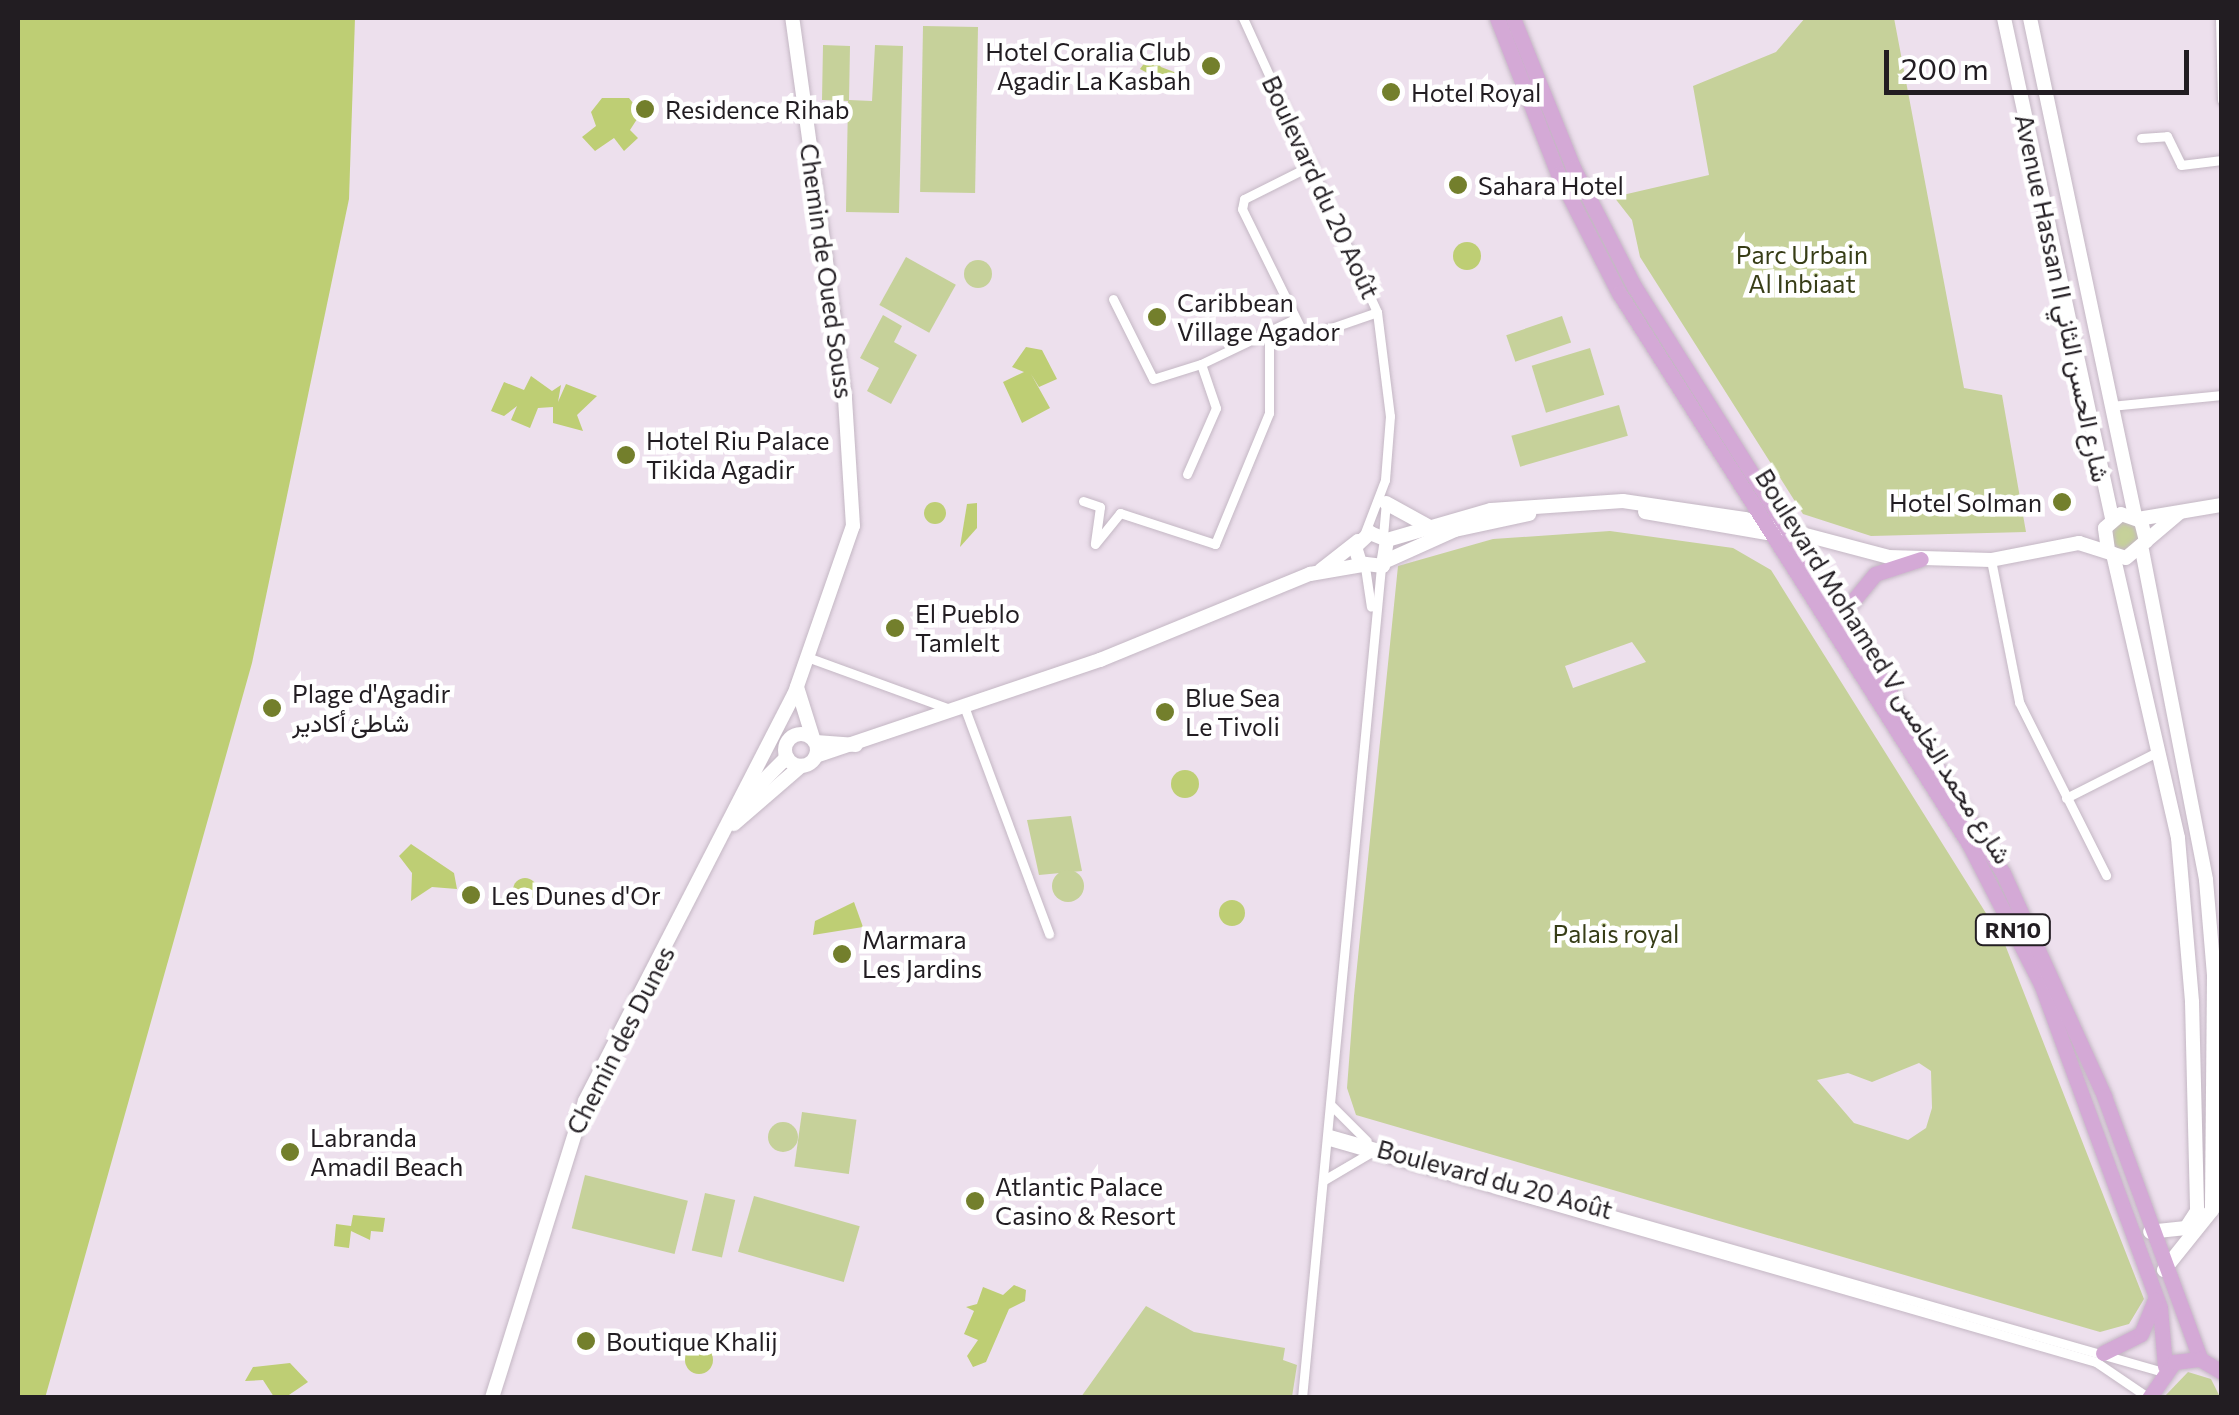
<!DOCTYPE html>
<meta charset="utf-8">
<style>
body{margin:0}
#map{position:relative;width:2239px;height:1415px;overflow:hidden;background:#ede0ed;font-family:Commissioner,Vazirmatn,sans-serif}
div>[style]{position:absolute}
[style*='--x']{left:calc(var(--x)*1px);top:calc(var(--y)*1px);width:calc(var(--w)*1px);rotate:calc(var(--a)*1deg)}
.green>*{inset:0;background:#c6d19a;transform-origin:0 0}
.round{border-radius:50%}
.water>*{inset:0;background:#bece74}
.roads{filter:drop-shadow(0 0 2px #c4b7c4) drop-shadow(0 0 2px #c4b7c4)}
.street>*{height:9px;margin:-4.5px;padding:0 4.5px;transform-origin:4.5px;border-radius:4.5px;background:#fff}
.secondary>*{height:14px;margin:-7px;padding:0 7px;transform-origin:7px;border-radius:7px;background:#fff}
.secondary>.ring{margin:-7px;padding:0;box-sizing:content-box;background:none;border:14px solid #fff;border-radius:50%}
.primary>*{height:15px;margin:-7.5px;padding:0 7.5px;transform-origin:7.5px;border-radius:7.5px;background:#d4a9d6}
.dots>*{width:28px;height:28px;translate:-50% -50%;box-sizing:border-box;border:5px solid #fff;border-radius:50%}
span{translate:-50% -50%;white-space:nowrap;text-align:center;line-height:1.15;-webkit-text-stroke:9px #fff;paint-order:stroke}
.shield-label span{padding:2px 8px;background:#fff;border:2px solid;border-radius:8px;-webkit-text-stroke-width:0}
.shield-label{font-size:22px;color:#221d22;font-weight:700}
.poi-label{font-size:25px;color:#221d22}
.right{translate:-100% -50%;text-align:right}
.left{translate:0 -50%;text-align:left}
.street-label{font-size:25px;color:#221d22}
.park-label{font-size:25px;color:#373d17}
.frame{position:absolute;inset:0;border:20px solid #221d22;pointer-events:none}
.scale{position:absolute;left:1884px;top:50px;width:305px;height:45px;box-sizing:border-box;border:5px solid #221d22;border-top:0;padding-left:12px;font-size:30px;line-height:35px;white-space:nowrap;color:#221d22;-webkit-text-stroke:8px #fff;paint-order:stroke}
</style>
<div id="map">
<div class="green">
<div style="clip-path:polygon(1805px 18px,1894px 18px,1964px 388px,2002px 395px,2026px 532px,1871px 536px,1803px 514px,1640px 257px,1632px 220px,1614px 197px,1709px 175px,1693px 86px,1776px 52px)"></div>
<div style="left:923px;top:26px;width:55px;height:166px;rotate:1deg"></div>
<div style="clip-path:polygon(823px 45px,850px 46px,849px 100px,872px 101px,875px 45px,903px 46px,899px 213px,846px 212px,848px 101px,822px 100px)"></div>
<div style="left:906px;top:257px;width:57px;height:55px;rotate:29deg"></div>
<div class="round" style="left:964px;top:260px;width:28px;height:28px"></div>
<div style="clip-path:polygon(883px 315px,902px 326px,894px 342px,917px 355px,891px 404px,867px 391px,879px 368px,860px 358px)"></div>
<div style="left:1562px;top:316px;width:28px;height:59px;rotate:71deg"></div>
<div style="left:1590px;top:348px;width:49px;height:61px;rotate:73deg"></div>
<div style="left:1619px;top:405px;width:32px;height:112px;rotate:74deg"></div>
<div style="clip-path:polygon(2129px 518px,2142px 532px,2130px 552px,2115px 549px,2111px 526px)"></div>
<div style="clip-path:polygon(evenodd,1610px 531px,1733px 548px,1771px 570px,2004px 942px,2144px 1299px,2129px 1324px,2100px 1332px,1356px 1115px,1347px 1088px,1354px 996px,1398px 566px,1493px 539px,1610px 531px,1632px 642px,1646px 662px,1573px 688px,1565px 666px,1632px 642px,1610px 531px,1919px 1063px,1931px 1071px,1932px 1108px,1926px 1128px,1908px 1140px,1854px 1123px,1817px 1080px,1848px 1073px,1872px 1082px,1919px 1063px)"></div>
<div style="clip-path:polygon(1071px 816px,1082px 871px,1039px 875px,1027px 820px)"></div>
<div class="round" style="left:1052px;top:870px;width:32px;height:32px"></div>
<div style="left:802px;top:1112px;width:55px;height:55px;rotate:8deg"></div>
<div class="round" style="left:768px;top:1122px;width:30px;height:30px"></div>
<div style="left:585px;top:1175px;width:106px;height:55px;rotate:14deg"></div>
<div style="left:705px;top:1193px;width:31px;height:59px;rotate:13deg"></div>
<div style="left:754px;top:1196px;width:110px;height:58px;rotate:16deg"></div>
<div style="clip-path:polygon(1146px 1306px,1194px 1332px,1285px 1348px,1283px 1360px,1297px 1365px,1292px 1397px,1081px 1397px)"></div>
<div style="clip-path:polygon(2188px 1372px,2211px 1379px,2220px 1397px,2164px 1397px)"></div>
</div>
<div class="water">
<div style="clip-path:polygon(18px 18px,355px 18px,349px 199px,252px 663px,45px 1398px,18px 1397px)"></div>
<div style="clip-path:polygon(1151px 54px,1161px 67px,1182px 75px,1168px 84px,1140px 69px)"></div>
<div style="clip-path:polygon(602px 98px,629px 98px,641px 113px,630px 130px,638px 138px,624px 151px,614px 138px,595px 151px,582px 137px,596px 126px,591px 112px)"></div>
<div class="round" style="left:1453px;top:242px;width:28px;height:28px"></div>
<div style="clip-path:polygon(1026px 347px,1042px 350px,1057px 379px,1039px 387px,1031px 374px,1050px 408px,1022px 423px,1003px 382px,1024px 372px,1012px 367px)"></div>
<div style="clip-path:polygon(531px 376px,552px 391px,561px 385px,558px 402px,566px 384px,597px 396px,577px 415px,583px 431px,553px 423px,553px 407px,538px 408px,530px 428px,511px 420px,517px 406px,504px 416px,491px 411px,504px 382px,524px 390px)"></div>
<div class="round" style="left:924px;top:502px;width:22px;height:22px"></div>
<div style="clip-path:polygon(977px 503px,977px 528px,960px 547px,967px 504px)"></div>
<div class="round" style="left:1171px;top:770px;width:28px;height:28px"></div>
<div style="clip-path:polygon(411px 844px,454px 873px,457px 889px,432px 887px,411px 901px,412px 873px,399px 856px)"></div>
<div class="round" style="left:513px;top:878px;width:24px;height:24px"></div>
<div class="round" style="left:1219px;top:900px;width:26px;height:26px"></div>
<div style="clip-path:polygon(854px 902px,863px 927px,813px 935px,815px 921px)"></div>
<div style="clip-path:polygon(353px 1215px,385px 1218px,383px 1232px,371px 1231px,370px 1240px,351px 1231px,349px 1248px,334px 1246px,336px 1224px,351px 1226px)"></div>
<div style="clip-path:polygon(1014px 1285px,1026px 1290px,1025px 1301px,1009px 1309px,986px 1362px,973px 1367px,967px 1356px,978px 1340px,964px 1334px,974px 1311px,966px 1307px,977px 1304px,983px 1287px,1003px 1295px)"></div>
<div class="round" style="left:685px;top:1346px;width:28px;height:28px"></div>
<div style="clip-path:polygon(290px 1363px,308px 1382px,286px 1397px,274px 1397px,263px 1380px,245px 1381px,253px 1367px)"></div>
</div>
<div class="roads">
<div class="street">
<div style="--x:1243;--y:18;--w:323;--a:65.5"></div>
<div style="--x:1377;--y:312;--w:105;--a:82.9"></div>
<div style="--x:1390;--y:416;--w:64;--a:94.5"></div>
<div style="--x:1385;--y:480;--w:59;--a:110.9"></div>
<div style="--x:2220;--y:18;--w:82;--a:88.6"></div>
<div style="--x:2141;--y:138;--w:26;--a:-4"></div>
<div style="--x:2167;--y:136;--w:32;--a:64"></div>
<div style="--x:2181;--y:165;--w:41;--a:-7"></div>
<div style="--x:1312;--y:165;--w:76;--a:153.4"></div>
<div style="--x:1244;--y:199;--w:10;--a:101"></div>
<div style="--x:1242;--y:209;--w:143;--a:63.8"></div>
<div style="--x:1305;--y:337;--w:76;--a:-19.1"></div>
<div style="--x:1113;--y:299;--w:89;--a:63.4"></div>
<div style="--x:1153;--y:379;--w:50;--a:-17.4"></div>
<div style="--x:2110;--y:406;--w:113;--a:-5.6"></div>
<div style="--x:1187;--y:474;--w:72;--a:-66.3"></div>
<div style="--x:1216;--y:408;--w:46;--a:-108.8"></div>
<div style="--x:1201;--y:364;--w:102;--a:-25.6"></div>
<div style="--x:1083;--y:501;--w:18;--a:19"></div>
<div style="--x:1100;--y:507;--w:37;--a:98"></div>
<div style="--x:1095;--y:544;--w:40;--a:-51"></div>
<div style="--x:1120;--y:513;--w:100;--a:18.1"></div>
<div style="--x:1215;--y:544;--w:142;--a:-67.6"></div>
<div style="--x:1269;--y:413;--w:81;--a:-90"></div>
<div style="--x:1383;--y:536;--w:33;--a:-85"></div>
<div style="--x:1991;--y:560;--w:145;--a:78.8"></div>
<div style="--x:2019;--y:702;--w:194;--a:63.3"></div>
<div style="--x:1365;--y:567;--w:40;--a:81.5"></div>
<div style="--x:807;--y:657;--w:152;--a:20"></div>
<div style="--x:965;--y:709;--w:240;--a:69.5"></div>
<div style="--x:2066;--y:798;--w:102;--a:-26.8"></div>
<div style="--x:1332;--y:1106;--w:49;--a:45"></div>
<div style="--x:1330;--y:1134;--w:863;--a:15.94"></div>
<div style="--x:1329;--y:1141;--w:798;--a:16.07"></div>
<div style="--x:2096;--y:1362;--w:64;--a:34.2"></div>
<div style="--x:1324;--y:1180;--w:53;--a:-30.4"></div>
<div style="--x:1302;--y:1398;--w:835;--a:-84.57"></div>
</div>
<div class="secondary">
<div style="--x:2004;--y:18;--w:512;--a:77.81"></div>
<div style="--x:2030;--y:18;--w:509;--a:78.09"></div>
<div style="--x:1386;--y:503;--w:48;--a:28.7"></div>
<div style="--x:1645;--y:512;--w:124;--a:9.8"></div>
<div style="--x:2138;--y:519;--w:85;--a:-9.5"></div>
<div style="--x:1387;--y:540;--w:26;--a:99"></div>
<div style="--x:1383;--y:566;--w:23;--a:-173"></div>
<div style="--x:1360;--y:563;--w:17;--a:-107"></div>
<div style="--x:1355;--y:547;--w:21;--a:-43"></div>
<div style="--x:1370;--y:533;--w:18;--a:22"></div>
<div style="--x:1387;--y:540;--w:108;--a:-16.1"></div>
<div style="--x:1491;--y:510;--w:132;--a:-3.9"></div>
<div style="--x:1623;--y:501;--w:123;--a:8.4"></div>
<div style="--x:1745;--y:519;--w:149;--a:14.8"></div>
<div style="--x:1889;--y:557;--w:102;--a:1.7"></div>
<div style="--x:1991;--y:560;--w:90;--a:-10.9"></div>
<div style="--x:2079;--y:543;--w:49;--a:17.7"></div>
<div style="--x:2126;--y:558;--w:70;--a:-40.3"></div>
<div style="--x:2108;--y:550;--w:22;--a:-98"></div>
<div style="--x:2105;--y:528;--w:21;--a:-41"></div>
<div style="--x:2121;--y:514;--w:21;--a:19"></div>
<div style="--x:2141;--y:521;--w:21;--a:76"></div>
<div style="--x:2142;--y:550;--w:336;--a:79"></div>
<div style="--x:2206;--y:880;--w:96;--a:85.2"></div>
<div style="--x:2214;--y:976;--w:234;--a:90.5"></div>
<div style="--x:2212;--y:1210;--w:77;--a:128.7"></div>
<div style="--x:2113;--y:554;--w:291;--a:77.1"></div>
<div style="--x:2178;--y:838;--w:165;--a:85.1"></div>
<div style="--x:2192;--y:1002;--w:209;--a:88.6"></div>
<div style="--x:2197;--y:1211;--w:20;--a:123"></div>
<div style="--x:2186;--y:1228;--w:36;--a:174"></div>
<div style="--x:1388;--y:560;--w:73;--a:-24.1"></div>
<div style="--x:1455;--y:530;--w:76;--a:-12.2"></div>
<div style="--x:1321;--y:570;--w:47;--a:-38.1"></div>
<div style="--x:797;--y:687;--w:53;--a:72.6"></div>
<div class="ring" style="left:785px;top:734px;width:18px;height:18px"></div>
<div style="--x:816;--y:742;--w:40;--a:4.3"></div>
<div style="--x:816;--y:756;--w:300;--a:-18.7"></div>
<div style="--x:1100;--y:660;--w:227;--a:-22.3"></div>
<div style="--x:1310;--y:574;--w:53;--a:-9.8"></div>
<div style="--x:745;--y:799;--w:59;--a:-45"></div>
<div style="--x:734;--y:824;--w:89;--a:-40.9"></div>
<div style="--x:492;--y:1398;--w:311;--a:-72.6"></div>
<div style="--x:585;--y:1101;--w:457;--a:-62.8"></div>
<div style="--x:794;--y:695;--w:179;--a:-70.8"></div>
<div style="--x:853;--y:526;--w:128;--a:-93.6"></div>
<div style="--x:845;--y:398;--w:384;--a:-97.9"></div>
</div>
<div class="primary">
<div style="--x:1497;--y:18;--w:168;--a:68.6"></div>
<div style="--x:1558;--y:174;--w:134;--a:62.9"></div>
<div style="--x:1619;--y:293;--w:653;--a:57.58"></div>
<div style="--x:1969;--y:844;--w:157;--a:62.8"></div>
<div style="--x:2041;--y:984;--w:345;--a:69.8"></div>
<div style="--x:2160;--y:1308;--w:58;--a:85.1"></div>
<div style="--x:1513;--y:18;--w:161;--a:68.1"></div>
<div style="--x:1573;--y:167;--w:134;--a:62.9"></div>
<div style="--x:1634;--y:286;--w:693;--a:57.85"></div>
<div style="--x:2003;--y:873;--w:245;--a:65.6"></div>
<div style="--x:2104;--y:1096;--w:280;--a:69.9"></div>
<div style="--x:1843;--y:613;--w:50;--a:-50.6"></div>
<div style="--x:1875;--y:574;--w:48;--a:-18.1"></div>
<div style="--x:2103;--y:1353;--w:42;--a:-26.6"></div>
<div style="--x:2141;--y:1334;--w:37;--a:-68"></div>
<div style="--x:2149;--y:1398;--w:44;--a:-55.2"></div>
<div style="--x:2174;--y:1362;--w:26;--a:-7"></div>
<div style="--x:2200;--y:1359;--w:26;--a:31"></div>
</div>
</div>
<div class="dots">
<div style="left:1211px;top:66px;background:#737f2c"></div>
<div style="left:1391px;top:92px;background:#737f2c"></div>
<div style="left:645px;top:109px;background:#737f2c"></div>
<div style="left:1458px;top:185px;background:#737f2c"></div>
<div style="left:1157px;top:317px;background:#737f2c"></div>
<div style="left:626px;top:455px;background:#737f2c"></div>
<div style="left:2062px;top:502px;background:#737f2c"></div>
<div style="left:895px;top:628px;background:#737f2c"></div>
<div style="left:272px;top:708px;background:#737f2c"></div>
<div style="left:1165px;top:712px;background:#737f2c"></div>
<div style="left:471px;top:895px;background:#737f2c"></div>
<div style="left:842px;top:954px;background:#737f2c"></div>
<div style="left:290px;top:1152px;background:#737f2c"></div>
<div style="left:975px;top:1201px;background:#737f2c"></div>
<div style="left:586px;top:1341px;background:#737f2c"></div>
</div>
<div class="shield-label">
<span style="left:2013px;top:930px">RN10</span>
</div>
<div class="poi-label">
<span class="right" style="left:1191px;top:66px">Hotel Coralia Club<br>Agadir La Kasbah</span>
<span class="left" style="left:1411px;top:92px">Hotel Royal</span>
<span class="left" style="left:665px;top:109px">Residence Rihab</span>
<span class="left" style="left:1478px;top:185px">Sahara Hotel</span>
<span class="left" style="left:1177px;top:317px">Caribbean<br>Village Agador</span>
<span class="left" style="left:646px;top:455px">Hotel Riu Palace<br>Tikida Agadir</span>
<span class="right" style="left:2042px;top:502px">Hotel Solman</span>
<span class="left" style="left:915px;top:628px">El Pueblo<br>Tamlelt</span>
<span class="left" style="left:292px;top:708px">Plage d'Agadir<br>شاطئ أكادير</span>
<span class="left" style="left:1185px;top:712px">Blue Sea<br>Le Tivoli</span>
<span class="left" style="left:491px;top:895px">Les Dunes d'Or</span>
<span class="left" style="left:862px;top:954px">Marmara<br>Les Jardins</span>
<span class="left" style="left:310px;top:1152px">Labranda<br>Amadil Beach</span>
<span class="left" style="left:995px;top:1201px">Atlantic Palace<br>Casino &amp; Resort</span>
<span class="left" style="left:606px;top:1341px">Boutique Khalij</span>
</div>
<div class="street-label">
<span style="left:1321px;top:187px;rotate:65deg">Boulevard du 20 Août</span>
<span style="left:827px;top:271px;rotate:82deg">Chemin de Oued Souss</span>
<span style="left:2063px;top:298px;rotate:78deg">Avenue Hassan II شارع الحسن الثاني</span>
<span style="left:1884px;top:666px;rotate:58deg">Boulevard Mohamed V شارع محمد الخامس</span>
<span style="left:620px;top:1040px;rotate:-63deg">Chemin des Dunes</span>
<span style="left:1495px;top:1179px;rotate:15deg">Boulevard du 20 Août</span>
</div>
<div class="park-label">
<span style="left:1802px;top:269px">Parc Urbain<br>Al Inbiaat</span>
<span style="left:1616px;top:933px">Palais royal</span>
</div>
<div class="frame"></div>
<div class="scale">200 m</div>
</div>
